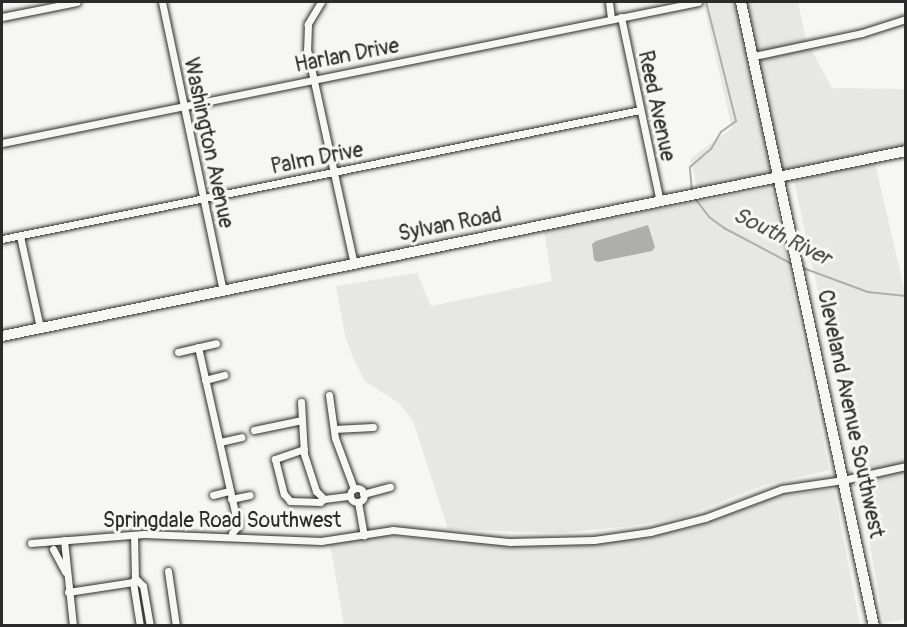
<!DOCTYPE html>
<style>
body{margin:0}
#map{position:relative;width:907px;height:627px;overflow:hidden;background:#f6f6f2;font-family:Pangolin,sans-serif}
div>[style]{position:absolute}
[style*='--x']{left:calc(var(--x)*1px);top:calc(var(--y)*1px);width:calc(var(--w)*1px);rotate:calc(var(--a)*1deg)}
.built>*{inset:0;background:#e7e7e3}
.water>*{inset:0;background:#aeaeab}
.stream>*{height:2px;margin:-1px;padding:0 1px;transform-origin:1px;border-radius:1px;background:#aeaeab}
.roads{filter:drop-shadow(0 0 2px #2b2b2b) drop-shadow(0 0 2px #2b2b2b)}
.minor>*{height:7px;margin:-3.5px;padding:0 3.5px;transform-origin:3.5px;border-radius:3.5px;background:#f6f6f2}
.minor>.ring{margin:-3.5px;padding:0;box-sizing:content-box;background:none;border:7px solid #f6f6f2;border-radius:50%}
.secondary>*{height:10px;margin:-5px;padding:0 5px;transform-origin:5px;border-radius:5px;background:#f6f6f2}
span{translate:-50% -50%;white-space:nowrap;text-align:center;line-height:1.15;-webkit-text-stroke:6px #f6f6f2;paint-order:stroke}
.street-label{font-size:21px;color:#2b2b2b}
.water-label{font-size:22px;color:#525251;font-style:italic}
.frame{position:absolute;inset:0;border:3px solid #2b2b2b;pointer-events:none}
</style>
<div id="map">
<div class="built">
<div style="clip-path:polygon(703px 2px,798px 2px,806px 40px,832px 88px,905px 89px,905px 146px,791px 168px,698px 189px,690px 159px,732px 128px)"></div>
<div style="clip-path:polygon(875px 163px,905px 293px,905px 619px,884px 623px,856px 466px,794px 181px)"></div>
<div style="clip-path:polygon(769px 188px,773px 193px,829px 470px,764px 485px,682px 517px,631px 526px,560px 533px,448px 529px,413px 421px,399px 403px,365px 381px,353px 358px,345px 335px,336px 286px,417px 273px,431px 306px,552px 281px,544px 231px)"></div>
<div style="clip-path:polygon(829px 489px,834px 491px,860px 625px,344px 625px,330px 544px,384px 535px,455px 542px,574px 545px,649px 537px,695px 527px,772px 498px)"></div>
</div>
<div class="water">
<div style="clip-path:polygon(648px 225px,655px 247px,652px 251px,598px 262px,594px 260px,592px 244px,596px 241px)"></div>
</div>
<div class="stream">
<div style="--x:692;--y:192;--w:25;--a:-95"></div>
<div style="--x:690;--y:167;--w:28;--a:-41"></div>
<div style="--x:711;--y:149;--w:20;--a:-60"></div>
<div style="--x:721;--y:132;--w:19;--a:-36"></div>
<div style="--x:736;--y:121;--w:123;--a:-104.1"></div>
<div style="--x:694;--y:197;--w:25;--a:53"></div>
<div style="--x:709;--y:217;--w:19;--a:36"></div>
<div style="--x:724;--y:228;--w:77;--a:27.9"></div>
<div style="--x:803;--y:268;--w:69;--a:20.3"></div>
<div style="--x:868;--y:292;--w:38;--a:6"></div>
</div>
<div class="roads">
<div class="minor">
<div style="--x:162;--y:2;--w:295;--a:78.1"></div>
<div style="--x:321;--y:2;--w:26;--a:121"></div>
<div style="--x:308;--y:24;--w:25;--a:92"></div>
<div style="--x:307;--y:49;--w:220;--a:77.7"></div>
<div style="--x:609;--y:2;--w:17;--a:83"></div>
<div style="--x:2;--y:17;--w:76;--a:-11.3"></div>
<div style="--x:621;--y:17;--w:189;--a:78.1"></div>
<div style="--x:754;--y:56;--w:110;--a:-12"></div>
<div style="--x:862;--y:33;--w:46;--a:-17.7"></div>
<div style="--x:2;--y:143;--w:710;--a:-11.45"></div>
<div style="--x:20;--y:236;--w:94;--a:77.7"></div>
<div style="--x:2;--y:239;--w:651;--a:-11.43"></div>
<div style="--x:198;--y:347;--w:183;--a:77.4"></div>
<div style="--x:238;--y:526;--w:9;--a:131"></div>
<div style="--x:178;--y:352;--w:39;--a:-13"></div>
<div style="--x:205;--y:380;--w:20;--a:-15"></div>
<div style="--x:329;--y:395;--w:43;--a:82.1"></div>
<div style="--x:335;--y:438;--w:54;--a:69.6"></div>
<div style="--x:301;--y:402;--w:52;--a:86.7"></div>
<div style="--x:304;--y:454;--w:39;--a:72"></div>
<div style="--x:316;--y:491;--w:11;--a:45"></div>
<div style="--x:324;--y:499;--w:26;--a:-7"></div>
<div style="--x:334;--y:429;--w:39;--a:-3"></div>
<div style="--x:254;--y:430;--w:49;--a:-11.8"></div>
<div style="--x:220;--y:442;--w:22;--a:-13"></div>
<div style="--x:304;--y:449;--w:31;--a:161"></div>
<div style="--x:275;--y:459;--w:36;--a:76"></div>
<div style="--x:284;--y:494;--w:9;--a:49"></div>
<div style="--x:290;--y:501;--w:30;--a:2"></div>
<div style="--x:320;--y:502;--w:5;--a:-37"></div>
<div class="ring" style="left:350px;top:488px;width:7px;height:7px"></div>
<div style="--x:363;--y:494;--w:28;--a:-15"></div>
<div style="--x:213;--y:495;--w:16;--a:-14"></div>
<div style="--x:231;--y:499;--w:19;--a:-12"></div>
<div style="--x:358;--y:502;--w:34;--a:80"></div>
<div style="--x:134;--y:535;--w:43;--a:88.7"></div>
<div style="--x:135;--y:578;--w:4;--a:117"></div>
<div style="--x:133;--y:582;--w:45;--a:81"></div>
<div style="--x:64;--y:540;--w:86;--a:84"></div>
<div style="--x:31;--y:543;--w:113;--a:-4.6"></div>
<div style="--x:144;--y:534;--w:177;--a:2.3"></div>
<div style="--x:321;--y:541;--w:73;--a:-8.7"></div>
<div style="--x:393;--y:530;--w:118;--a:5.9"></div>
<div style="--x:510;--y:542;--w:84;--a:-1.4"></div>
<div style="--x:594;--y:540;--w:57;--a:-8.1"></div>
<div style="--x:650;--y:532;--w:57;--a:-14.3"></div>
<div style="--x:705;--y:518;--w:82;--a:-20.6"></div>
<div style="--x:782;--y:489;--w:62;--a:-8.4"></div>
<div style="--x:843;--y:480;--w:65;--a:-12.5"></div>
<div style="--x:53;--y:549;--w:26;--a:62"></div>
<div style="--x:168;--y:571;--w:56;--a:81.7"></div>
<div style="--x:135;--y:578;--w:11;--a:45"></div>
<div style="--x:143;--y:586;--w:41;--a:80.1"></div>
<div style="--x:68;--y:592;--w:66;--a:-8.7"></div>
</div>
<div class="secondary">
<div style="--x:741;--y:2;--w:638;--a:77.97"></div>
<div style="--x:2;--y:336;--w:923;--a:-11.57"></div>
</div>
</div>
<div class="street-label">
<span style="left:347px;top:56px;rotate:-11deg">Harlan Drive</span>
<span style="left:656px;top:106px;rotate:78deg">Reed Avenue</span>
<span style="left:208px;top:143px;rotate:78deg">Washington Avenue</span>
<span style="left:317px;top:159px;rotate:-11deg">Palm Drive</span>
<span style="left:450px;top:225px;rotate:-11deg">Sylvan Road</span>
<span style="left:850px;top:414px;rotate:78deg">Cleveland Avenue Southwest</span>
<span style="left:222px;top:521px">Springdale Road Southwest</span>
</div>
<div class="water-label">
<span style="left:782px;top:237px;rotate:26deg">South River</span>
</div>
<div class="frame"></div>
</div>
